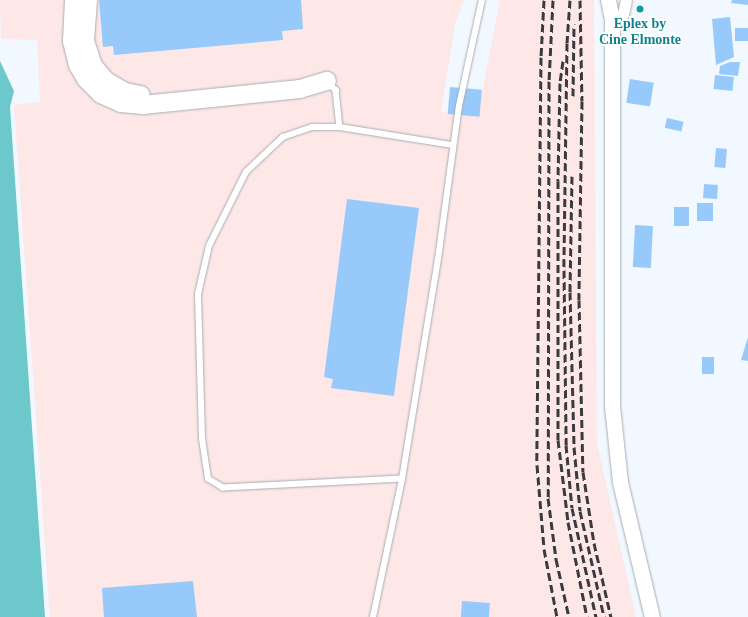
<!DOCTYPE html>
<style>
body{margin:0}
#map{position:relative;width:748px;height:617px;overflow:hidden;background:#f2f8ff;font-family:Georgia,serif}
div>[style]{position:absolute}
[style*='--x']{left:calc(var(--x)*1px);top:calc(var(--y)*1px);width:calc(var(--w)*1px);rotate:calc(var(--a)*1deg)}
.industrial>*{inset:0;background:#fde7e7}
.water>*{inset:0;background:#6cc8ca}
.building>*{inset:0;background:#98c9fb;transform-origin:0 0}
.roads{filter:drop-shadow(0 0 1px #a7adb3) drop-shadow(0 0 1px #a7adb3)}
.service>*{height:5.5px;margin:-2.75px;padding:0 2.75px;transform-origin:2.75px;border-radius:2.75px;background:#fff}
.minor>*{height:11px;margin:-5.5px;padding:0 5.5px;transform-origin:5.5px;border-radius:5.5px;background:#fff}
.secondary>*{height:15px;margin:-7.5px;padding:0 7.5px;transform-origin:7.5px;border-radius:7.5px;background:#fff}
.trunk>*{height:18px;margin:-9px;padding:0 9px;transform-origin:9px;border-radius:9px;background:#fff}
.rail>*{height:3px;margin-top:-1.5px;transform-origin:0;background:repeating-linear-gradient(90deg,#393b3e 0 8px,transparent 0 12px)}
.dots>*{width:11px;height:11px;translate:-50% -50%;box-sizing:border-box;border:2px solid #fff;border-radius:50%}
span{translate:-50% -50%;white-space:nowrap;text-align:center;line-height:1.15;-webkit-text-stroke:4px #fff;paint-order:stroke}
.culture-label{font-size:14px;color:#0d838f;font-weight:700}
</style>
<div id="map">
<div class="industrial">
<div style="clip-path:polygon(0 0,464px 0,455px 25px,441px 112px,478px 114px,500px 0,594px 0,597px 443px,636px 617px,50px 617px,14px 105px,40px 102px,37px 40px,1px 39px)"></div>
</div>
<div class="water">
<div style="clip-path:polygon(0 61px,14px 91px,10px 107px,45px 617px,0 617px)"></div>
</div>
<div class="building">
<div style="clip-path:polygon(99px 0,301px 0,303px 29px,282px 31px,283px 40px,114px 55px,113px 46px,103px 47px)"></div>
<div style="clip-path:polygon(732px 0,748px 0,748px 5px,731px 3px)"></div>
<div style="clip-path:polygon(730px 17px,734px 57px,716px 65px,712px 19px)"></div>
<div style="left:735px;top:28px;width:13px;height:13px"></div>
<div style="clip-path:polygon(730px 62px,740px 62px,738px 76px,719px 74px,720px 66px)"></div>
<div style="left:715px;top:75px;width:19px;height:14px;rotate:6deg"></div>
<div style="left:630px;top:79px;width:24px;height:24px;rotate:9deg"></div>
<div style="left:450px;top:87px;width:32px;height:27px;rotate:5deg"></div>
<div style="left:667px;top:118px;width:17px;height:10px;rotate:13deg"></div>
<div style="left:716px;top:148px;width:11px;height:19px;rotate:5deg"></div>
<div style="left:704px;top:184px;width:14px;height:14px;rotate:4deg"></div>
<div style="clip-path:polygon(347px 199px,419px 208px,394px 396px,331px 388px,333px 379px,324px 377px)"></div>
<div style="left:697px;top:203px;width:16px;height:18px"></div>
<div style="left:674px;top:207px;width:15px;height:19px"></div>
<div style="left:635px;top:225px;width:18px;height:42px;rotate:3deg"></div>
<div style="clip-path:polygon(748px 337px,748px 361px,741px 360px)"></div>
<div style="left:702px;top:357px;width:12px;height:17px"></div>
<div style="clip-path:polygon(193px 581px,197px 617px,104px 617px,102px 588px)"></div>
<div style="left:462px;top:601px;width:28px;height:16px;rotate:4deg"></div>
</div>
<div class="roads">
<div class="service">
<div style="--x:328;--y:83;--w:11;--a:41"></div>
<div style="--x:336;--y:90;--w:37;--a:84"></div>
<div style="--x:402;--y:479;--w:179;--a:177.1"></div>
<div style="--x:223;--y:488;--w:17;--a:-149"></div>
<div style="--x:208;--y:479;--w:40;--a:-98.5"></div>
<div style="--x:202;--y:439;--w:145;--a:-91.6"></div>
<div style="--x:198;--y:294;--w:49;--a:-77.1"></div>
<div style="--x:209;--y:246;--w:83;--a:-63.4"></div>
<div style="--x:246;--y:172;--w:51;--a:-43.4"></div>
<div style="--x:283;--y:137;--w:31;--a:-19"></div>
<div style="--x:312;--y:127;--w:28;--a:0"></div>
<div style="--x:340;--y:127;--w:114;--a:9.1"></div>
<div style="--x:373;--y:617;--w:141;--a:-78.1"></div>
<div style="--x:402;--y:479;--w:223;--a:-80.7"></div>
<div style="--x:438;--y:259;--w:154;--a:-82.2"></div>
<div style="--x:459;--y:106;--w:108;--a:-77.8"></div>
</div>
<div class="minor">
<div style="--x:612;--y:19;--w:12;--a:-24"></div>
<div style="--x:623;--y:14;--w:14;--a:-78"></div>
</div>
<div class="secondary">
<div style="--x:608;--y:0;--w:19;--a:78"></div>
<div style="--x:612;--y:19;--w:387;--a:90"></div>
<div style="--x:612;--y:406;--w:76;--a:84"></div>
<div style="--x:620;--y:482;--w:139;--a:76.7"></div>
</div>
<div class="trunk">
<div style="--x:74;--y:0;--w:41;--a:92.8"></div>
<div style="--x:72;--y:41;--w:25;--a:76"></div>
<div style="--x:78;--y:65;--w:16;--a:60"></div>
<div style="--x:86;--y:79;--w:21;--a:45"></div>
<div style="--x:101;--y:94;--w:22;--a:24"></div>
<div style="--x:121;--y:103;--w:22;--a:5"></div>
<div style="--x:143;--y:105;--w:158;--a:-5.8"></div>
<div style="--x:300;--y:89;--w:28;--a:-17"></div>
<div style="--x:88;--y:0;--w:41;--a:94.2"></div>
<div style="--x:85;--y:41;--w:26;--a:72"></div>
<div style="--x:93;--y:66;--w:20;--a:49"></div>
<div style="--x:106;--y:81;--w:22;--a:30"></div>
<div style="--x:125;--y:92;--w:16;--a:11"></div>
</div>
</div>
<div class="rail">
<div style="--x:544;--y:0;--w:57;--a:93"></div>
<div style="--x:541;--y:57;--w:408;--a:90.6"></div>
<div style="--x:537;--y:465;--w:84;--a:85.2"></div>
<div style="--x:544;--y:549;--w:69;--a:79.2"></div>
<div style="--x:553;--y:0;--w:81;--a:92.8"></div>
<div style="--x:549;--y:81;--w:417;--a:90.1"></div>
<div style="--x:548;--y:498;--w:62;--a:82.5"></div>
<div style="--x:556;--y:559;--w:59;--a:77.4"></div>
<div style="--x:570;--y:0;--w:43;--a:94"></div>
<div style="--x:567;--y:43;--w:227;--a:90.8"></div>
<div style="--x:564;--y:270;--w:175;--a:89.3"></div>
<div style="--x:566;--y:445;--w:63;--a:84.6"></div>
<div style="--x:572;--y:508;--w:112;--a:77.6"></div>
<div style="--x:580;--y:0;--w:101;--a:88.9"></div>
<div style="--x:582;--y:101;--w:199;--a:90.9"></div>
<div style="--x:579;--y:300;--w:172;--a:88.7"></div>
<div style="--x:583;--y:472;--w:72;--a:81.2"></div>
<div style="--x:594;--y:543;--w:76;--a:77.1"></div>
<div style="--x:563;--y:61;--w:22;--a:98"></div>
<div style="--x:560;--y:83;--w:98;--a:91.2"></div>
<div style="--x:558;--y:181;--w:259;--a:90"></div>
<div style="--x:558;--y:440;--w:83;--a:83"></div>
<div style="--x:568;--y:522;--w:97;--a:78.7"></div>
<div style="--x:573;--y:96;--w:72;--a:-89.2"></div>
<div style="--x:572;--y:176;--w:116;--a:91"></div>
<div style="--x:570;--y:292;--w:155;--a:88.5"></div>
<div style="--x:574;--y:447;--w:64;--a:84.6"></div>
<div style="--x:580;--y:511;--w:109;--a:77.2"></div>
</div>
<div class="dots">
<div style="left:640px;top:9px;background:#0f9aa8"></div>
</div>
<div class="culture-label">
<span style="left:640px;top:32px">Eplex by<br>Cine Elmonte</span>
</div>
</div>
